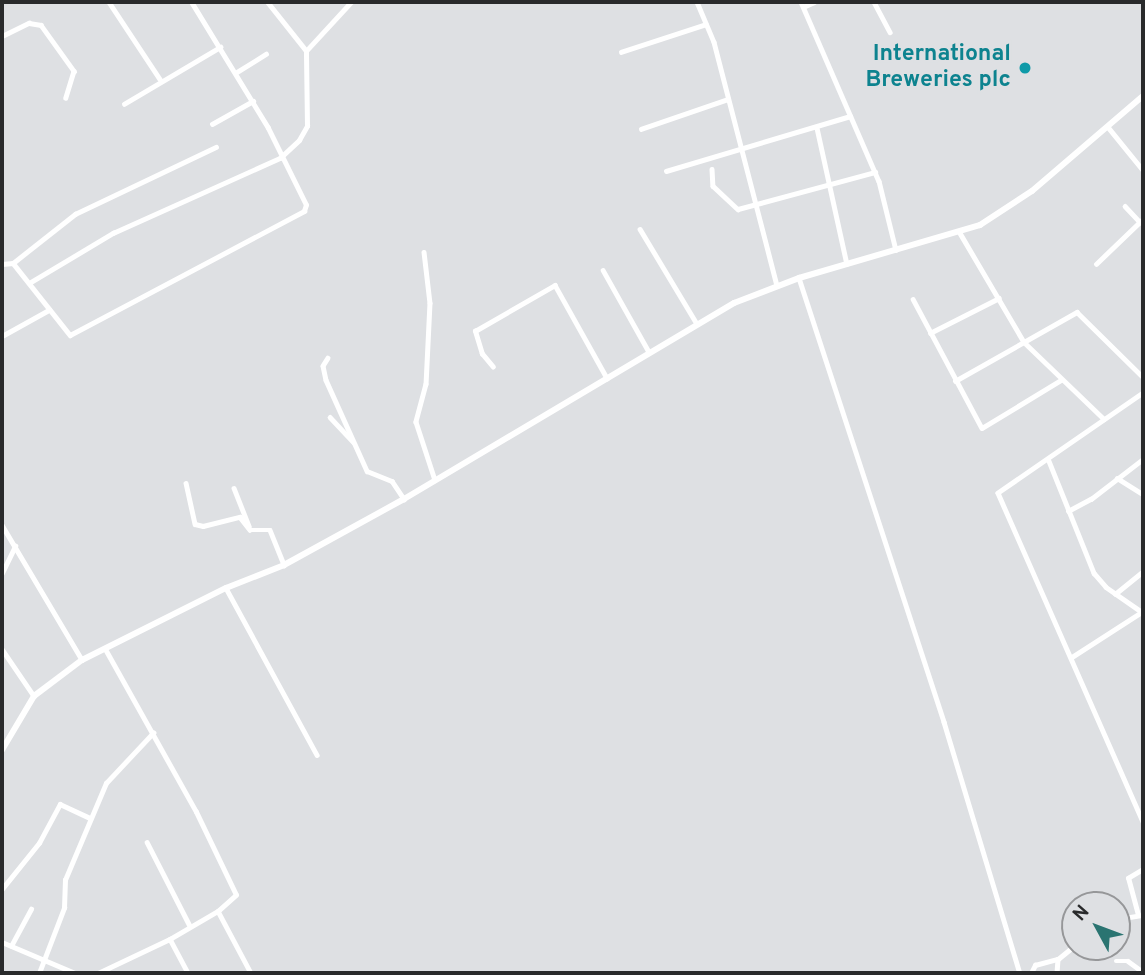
<!DOCTYPE html>
<style>
body{margin:0}
#map{position:relative;width:1145px;height:975px;overflow:hidden;background:#dee0e3;font-family:Overpass,sans-serif}
div>[style]{position:absolute}
[style*='--x']{left:calc(var(--x)*1px);top:calc(var(--y)*1px);width:calc(var(--w)*1px);rotate:calc(var(--a)*1deg)}
.minor>*{height:4.5px;margin:-2.25px;padding:0 2.25px;transform-origin:2.25px;border-radius:2.25px;background:#fff}
.secondary>*{height:6px;margin:-3px;padding:0 3px;transform-origin:3px;border-radius:3px;background:#fff}
.dots>*{width:19px;height:19px;translate:-50% -50%;box-sizing:border-box;border:4px solid #dee0e3;border-radius:50%}
span{translate:-50% -50%;white-space:nowrap;text-align:center;line-height:1.15;-webkit-text-stroke:5px #dee0e3;paint-order:stroke}
.culture-label{font-size:23px;color:#0d838f;font-weight:700}
.right{translate:-100% -50%;text-align:right}
.frame{position:absolute;inset:0;border:4px solid #292a2b;pointer-events:none}
.north{position:absolute;left:1061px;top:891px;width:70px;height:70px;box-sizing:border-box;background:#dee0e3;border:2px solid #969799;border-radius:50%;rotate:311deg;font-size:19px;font-weight:700;line-height:28px;text-align:center;color:#292a2b}
.north::after{content:'';display:block;margin:auto;width:24px;height:32px;background:#2a7471;clip-path:polygon(50% 0,100% 100%,50% 72%,0 100%)}
</style>
<div id="map">
<div class="minor">
<div style="--x:109;--y:2;--w:92;--a:56.5"></div>
<div style="--x:697;--y:2;--w:43;--a:67"></div>
<div style="--x:714;--y:42;--w:251;--a:75.5"></div>
<div style="--x:801;--y:2;--w:195;--a:66.5"></div>
<div style="--x:879;--y:181;--w:71;--a:76.2"></div>
<div style="--x:874;--y:2;--w:34;--a:62"></div>
<div style="--x:803;--y:7;--w:12;--a:-24"></div>
<div style="--x:2;--y:36;--w:30;--a:-26"></div>
<div style="--x:29;--y:23;--w:12;--a:9"></div>
<div style="--x:41;--y:25;--w:57;--a:54.3"></div>
<div style="--x:74;--y:71;--w:28;--a:107"></div>
<div style="--x:306;--y:51;--w:67;--a:-47.4"></div>
<div style="--x:621;--y:52;--w:89;--a:-18.2"></div>
<div style="--x:237;--y:72;--w:34;--a:-32"></div>
<div style="--x:124;--y:104;--w:112;--a:-30.7"></div>
<div style="--x:212;--y:124;--w:47;--a:-29.3"></div>
<div style="--x:1108;--y:127;--w:55;--a:50.9"></div>
<div style="--x:817;--y:128;--w:139;--a:77.6"></div>
<div style="--x:641;--y:129;--w:92;--a:-19"></div>
<div style="--x:712;--y:169;--w:17;--a:87"></div>
<div style="--x:713;--y:186;--w:34;--a:43"></div>
<div style="--x:738;--y:209;--w:142;--a:-15.1"></div>
<div style="--x:666;--y:171;--w:192;--a:-16.6"></div>
<div style="--x:1125;--y:206;--w:22;--a:47"></div>
<div style="--x:640;--y:229;--w:111;--a:59"></div>
<div style="--x:960;--y:233;--w:126;--a:59.6"></div>
<div style="--x:1024;--y:342;--w:111;--a:43.9"></div>
<div style="--x:424;--y:252;--w:51;--a:83.3"></div>
<div style="--x:430;--y:303;--w:81;--a:92.8"></div>
<div style="--x:426;--y:384;--w:39;--a:105"></div>
<div style="--x:416;--y:422;--w:61;--a:71.9"></div>
<div style="--x:13;--y:263;--w:79;--a:-38.3"></div>
<div style="--x:75;--y:214;--w:156;--a:-25.4"></div>
<div style="--x:2;--y:264;--w:11;--a:-5"></div>
<div style="--x:13;--y:263;--w:92;--a:51.6"></div>
<div style="--x:70;--y:335;--w:265;--a:-27.9"></div>
<div style="--x:304;--y:211;--w:6;--a:-72"></div>
<div style="--x:306;--y:205;--w:86;--a:-116.3"></div>
<div style="--x:268;--y:128;--w:148;--a:-121.4"></div>
<div style="--x:1096;--y:264;--w:65;--a:-43.8"></div>
<div style="--x:603;--y:270;--w:94;--a:60.7"></div>
<div style="--x:799;--y:278;--w:467;--a:71.9"></div>
<div style="--x:944;--y:722;--w:262;--a:73.2"></div>
<div style="--x:31;--y:282;--w:96;--a:-30.9"></div>
<div style="--x:113;--y:233;--w:183;--a:-24.2"></div>
<div style="--x:280;--y:158;--w:26;--a:-43"></div>
<div style="--x:299;--y:140;--w:16;--a:-60"></div>
<div style="--x:307;--y:126;--w:75;--a:-90.8"></div>
<div style="--x:306;--y:51;--w:63;--a:-128.5"></div>
<div style="--x:913;--y:299;--w:146;--a:61.9"></div>
<div style="--x:982;--y:428;--w:92;--a:-31.3"></div>
<div style="--x:930;--y:333;--w:77;--a:-26.9"></div>
<div style="--x:2;--y:336;--w:54;--a:-29"></div>
<div style="--x:328;--y:358;--w:9;--a:122"></div>
<div style="--x:323;--y:366;--w:14;--a:78"></div>
<div style="--x:326;--y:380;--w:100;--a:65.7"></div>
<div style="--x:367;--y:471;--w:27;--a:22"></div>
<div style="--x:392;--y:481;--w:22;--a:56"></div>
<div style="--x:493;--y:367;--w:17;--a:-130"></div>
<div style="--x:482;--y:354;--w:24;--a:-107"></div>
<div style="--x:475;--y:331;--w:92;--a:-29.9"></div>
<div style="--x:555;--y:285;--w:107;--a:60.8"></div>
<div style="--x:955;--y:381;--w:140;--a:-29.5"></div>
<div style="--x:1077;--y:312;--w:93;--a:44.6"></div>
<div style="--x:1143;--y:393;--w:176;--a:145.4"></div>
<div style="--x:998;--y:493;--w:359;--a:66.2"></div>
<div style="--x:330;--y:417;--w:34;--a:47"></div>
<div style="--x:1049;--y:461;--w:121;--a:68.1"></div>
<div style="--x:1094;--y:573;--w:18;--a:49"></div>
<div style="--x:1106;--y:587;--w:44;--a:34.8"></div>
<div style="--x:1117;--y:478;--w:31;--a:32"></div>
<div style="--x:186;--y:483;--w:42;--a:77.6"></div>
<div style="--x:195;--y:524;--w:8;--a:14"></div>
<div style="--x:203;--y:526;--w:38;--a:-14"></div>
<div style="--x:240;--y:517;--w:16;--a:52"></div>
<div style="--x:250;--y:530;--w:20;--a:0"></div>
<div style="--x:270;--y:530;--w:38;--a:68"></div>
<div style="--x:234;--y:488;--w:41;--a:68.5"></div>
<div style="--x:1068;--y:511;--w:26;--a:-28"></div>
<div style="--x:1091;--y:499;--w:66;--a:-37.6"></div>
<div style="--x:2;--y:525;--w:157;--a:59.3"></div>
<div style="--x:2;--y:573;--w:30;--a:-64"></div>
<div style="--x:226;--y:588;--w:190;--a:61.4"></div>
<div style="--x:1115;--y:594;--w:36;--a:-39"></div>
<div style="--x:2;--y:649;--w:57;--a:55.8"></div>
<div style="--x:1072;--y:657;--w:85;--a:-32.9"></div>
<div style="--x:147;--y:842;--w:94;--a:62.9"></div>
<div style="--x:2;--y:889;--w:59;--a:-51.2"></div>
<div style="--x:39;--y:843;--w:44;--a:-61.7"></div>
<div style="--x:60;--y:804;--w:33;--a:25"></div>
<div style="--x:218;--y:911;--w:70;--a:62"></div>
<div style="--x:1138;--y:915;--w:38;--a:-105"></div>
<div style="--x:1128;--y:878;--w:17;--a:-31"></div>
<div style="--x:1117;--y:919;--w:26;--a:-9"></div>
<div style="--x:170;--y:939;--w:38;--a:62"></div>
<div style="--x:2;--y:942;--w:79;--a:23"></div>
<div style="--x:11;--y:946;--w:42;--a:-61.6"></div>
<div style="--x:1058;--y:959;--w:22;--a:-39"></div>
<div style="--x:1116;--y:961;--w:12;--a:0"></div>
<div style="--x:1128;--y:961;--w:19;--a:36"></div>
<div style="--x:39;--y:973;--w:70;--a:-69"></div>
<div style="--x:64;--y:908;--w:28;--a:-88"></div>
<div style="--x:65;--y:880;--w:105;--a:-67.1"></div>
<div style="--x:106;--y:783;--w:69;--a:-46.8"></div>
<div style="--x:98;--y:973;--w:80;--a:-25.3"></div>
<div style="--x:170;--y:939;--w:56;--a:-30.3"></div>
<div style="--x:218;--y:911;--w:24;--a:-42"></div>
<div style="--x:236;--y:895;--w:92;--a:-115.7"></div>
<div style="--x:196;--y:812;--w:187;--a:-119.2"></div>
<div style="--x:1031;--y:973;--w:9;--a:-63"></div>
<div style="--x:1035;--y:965;--w:24;--a:-15"></div>
<div style="--x:1058;--y:959;--w:14;--a:94"></div>
</div>
<div class="secondary">
<div style="--x:2;--y:750;--w:63;--a:-59.3"></div>
<div style="--x:34;--y:696;--w:60;--a:-36.9"></div>
<div style="--x:82;--y:660;--w:161;--a:-26.6"></div>
<div style="--x:226;--y:588;--w:62;--a:-21.6"></div>
<div style="--x:284;--y:565;--w:137;--a:-28.8"></div>
<div style="--x:404;--y:499;--w:384;--a:-30.7"></div>
<div style="--x:734;--y:303;--w:70;--a:-21"></div>
<div style="--x:799;--y:278;--w:189;--a:-16.3"></div>
<div style="--x:980;--y:225;--w:62;--a:-33.2"></div>
<div style="--x:1032;--y:191;--w:146;--a:-40.6"></div>
</div>
<div class="dots">
<div style="left:1025px;top:68px;background:#0f9aa8"></div>
</div>
<div class="culture-label">
<span class="right" style="left:1011px;top:68px">International<br>Breweries plc</span>
</div>
<div class="frame"></div>
<div class="north">N</div>
</div>
